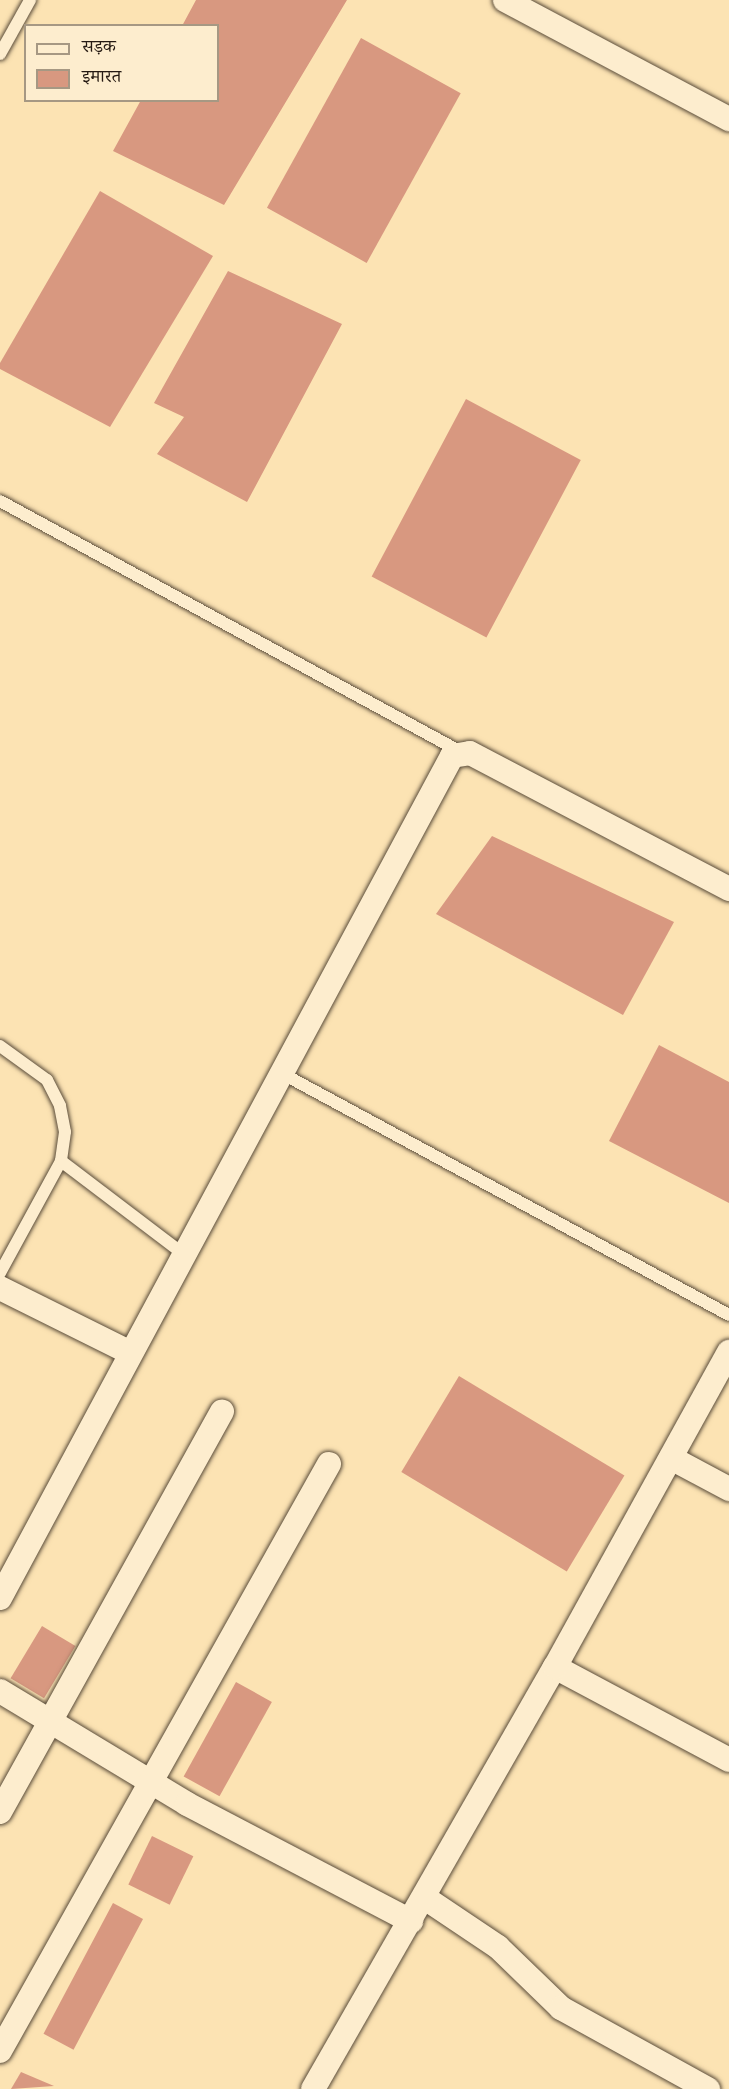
<!DOCTYPE html>
<meta charset="utf-8">
<style>
body{margin:0}
#map{position:relative;width:729px;height:2089px;overflow:hidden;background:#fce3b3;font-family:"Libre Caslon Text","Noto Serif Devanagari",serif}
div>[style]{position:absolute}
[style*='--x']{left:calc(var(--x)*1px);top:calc(var(--y)*1px);width:calc(var(--w)*1px);rotate:calc(var(--a)*1deg)}
.building>*{inset:0;background:#d89880;transform-origin:0 0}
.roads{filter:drop-shadow(0 0 2px #5a4c3a) drop-shadow(0 0 2px #5a4c3a)}
.service>*{height:12px;margin:-6px;padding:0 6px;transform-origin:6px;border-radius:6px;background:#fdedce}
.minor>*{height:24px;margin:-12px;padding:0 12px;transform-origin:12px;border-radius:12px;background:#fdedce}
span{translate:-50% -50%;white-space:nowrap;text-align:center;line-height:1.15;-webkit-text-stroke:5px #fdedce;paint-order:stroke}
.legend{position:absolute;left:24px;top:24px;width:195px;height:78px;box-sizing:border-box;background:#fdedce;border:2px solid #a69883;margin:0;padding:8px 10px;list-style:none;font-size:18px;color:#241912}
.legend li{display:flex;align-items:center;gap:12px;height:30px}
.legend b{width:30px;border:2px solid #a69883}
</style>
<div id="map">
<div class="building">
<div style="clip-path:polygon(196px 0,347px 0,224px 205px,113px 151px,141px 100px,218px 100px,218px 26px,182px 26px)"></div>
<div style="left:361px;top:38px;width:114px;height:194px;rotate:29deg"></div>
<div style="clip-path:polygon(100px 191px,213px 256px,110px 427px,0 369px,0 363px)"></div>
<div style="clip-path:polygon(228px 271px,342px 324px,247px 502px,157px 454px,184px 417px,154px 403px)"></div>
<div style="left:466px;top:399px;width:130px;height:201px;rotate:28deg"></div>
<div style="clip-path:polygon(492px 836px,674px 922px,623px 1015px,436px 914px)"></div>
<div style="clip-path:polygon(659px 1045px,729px 1082px,729px 1203px,609px 1141px)"></div>
<div style="left:459px;top:1376px;width:193px;height:112px;rotate:31deg"></div>
<div style="left:42px;top:1626px;width:39px;height:61px;rotate:31deg"></div>
<div style="left:236px;top:1682px;width:41px;height:108px;rotate:29deg"></div>
<div style="left:152px;top:1836px;width:46px;height:54px;rotate:26deg"></div>
<div style="left:113px;top:1903px;width:34px;height:148px;rotate:28deg"></div>
<div style="clip-path:polygon(21px 2072px,54px 2086px,11px 2089px)"></div>
</div>
<div class="roads">
<div class="service">
<div style="--x:0;--y:54;--w:62;--a:-60.9"></div>
<div style="--x:0;--y:501;--w:525;--a:28.57"></div>
<div style="--x:0;--y:1046;--w:58;--a:35.9"></div>
<div style="--x:47;--y:1080;--w:29;--a:63"></div>
<div style="--x:60;--y:1106;--w:26;--a:79"></div>
<div style="--x:65;--y:1132;--w:29;--a:98"></div>
<div style="--x:61;--y:1161;--w:128;--a:118.6"></div>
<div style="--x:283;--y:1074;--w:507;--a:28.38"></div>
<div style="--x:61;--y:1161;--w:156;--a:37.2"></div>
</div>
<div class="minor">
<div style="--x:505;--y:0;--w:254;--a:28"></div>
<div style="--x:0;--y:1288;--w:146;--a:26.4"></div>
<div style="--x:671;--y:1458;--w:66;--a:28.1"></div>
<div style="--x:0;--y:1598;--w:956;--a:-61.77"></div>
<div style="--x:452;--y:756;--w:18;--a:-9"></div>
<div style="--x:470;--y:753;--w:293;--a:27.7"></div>
<div style="--x:555;--y:1667;--w:197;--a:28.1"></div>
<div style="--x:0;--y:1691;--w:218;--a:31.1"></div>
<div style="--x:187;--y:1804;--w:253;--a:27.6"></div>
<div style="--x:0;--y:1812;--w:458;--a:-61"></div>
<div style="--x:425;--y:1898;--w:88;--a:33.9"></div>
<div style="--x:498;--y:1947;--w:88;--a:44.1"></div>
<div style="--x:561;--y:2008;--w:168;--a:28.9"></div>
<div style="--x:0;--y:2051;--w:673;--a:-60.73"></div>
<div style="--x:313;--y:2089;--w:486;--a:-60.2"></div>
<div style="--x:555;--y:1667;--w:360;--a:-61.1"></div>
</div>
</div>
<ul class="legend">
<li><b style="height:8px;background:#fdedce"></b>सड़क</li>
<li><b style="height:16px;background:#d89880"></b>इमारत</li>
</ul>
</div>
